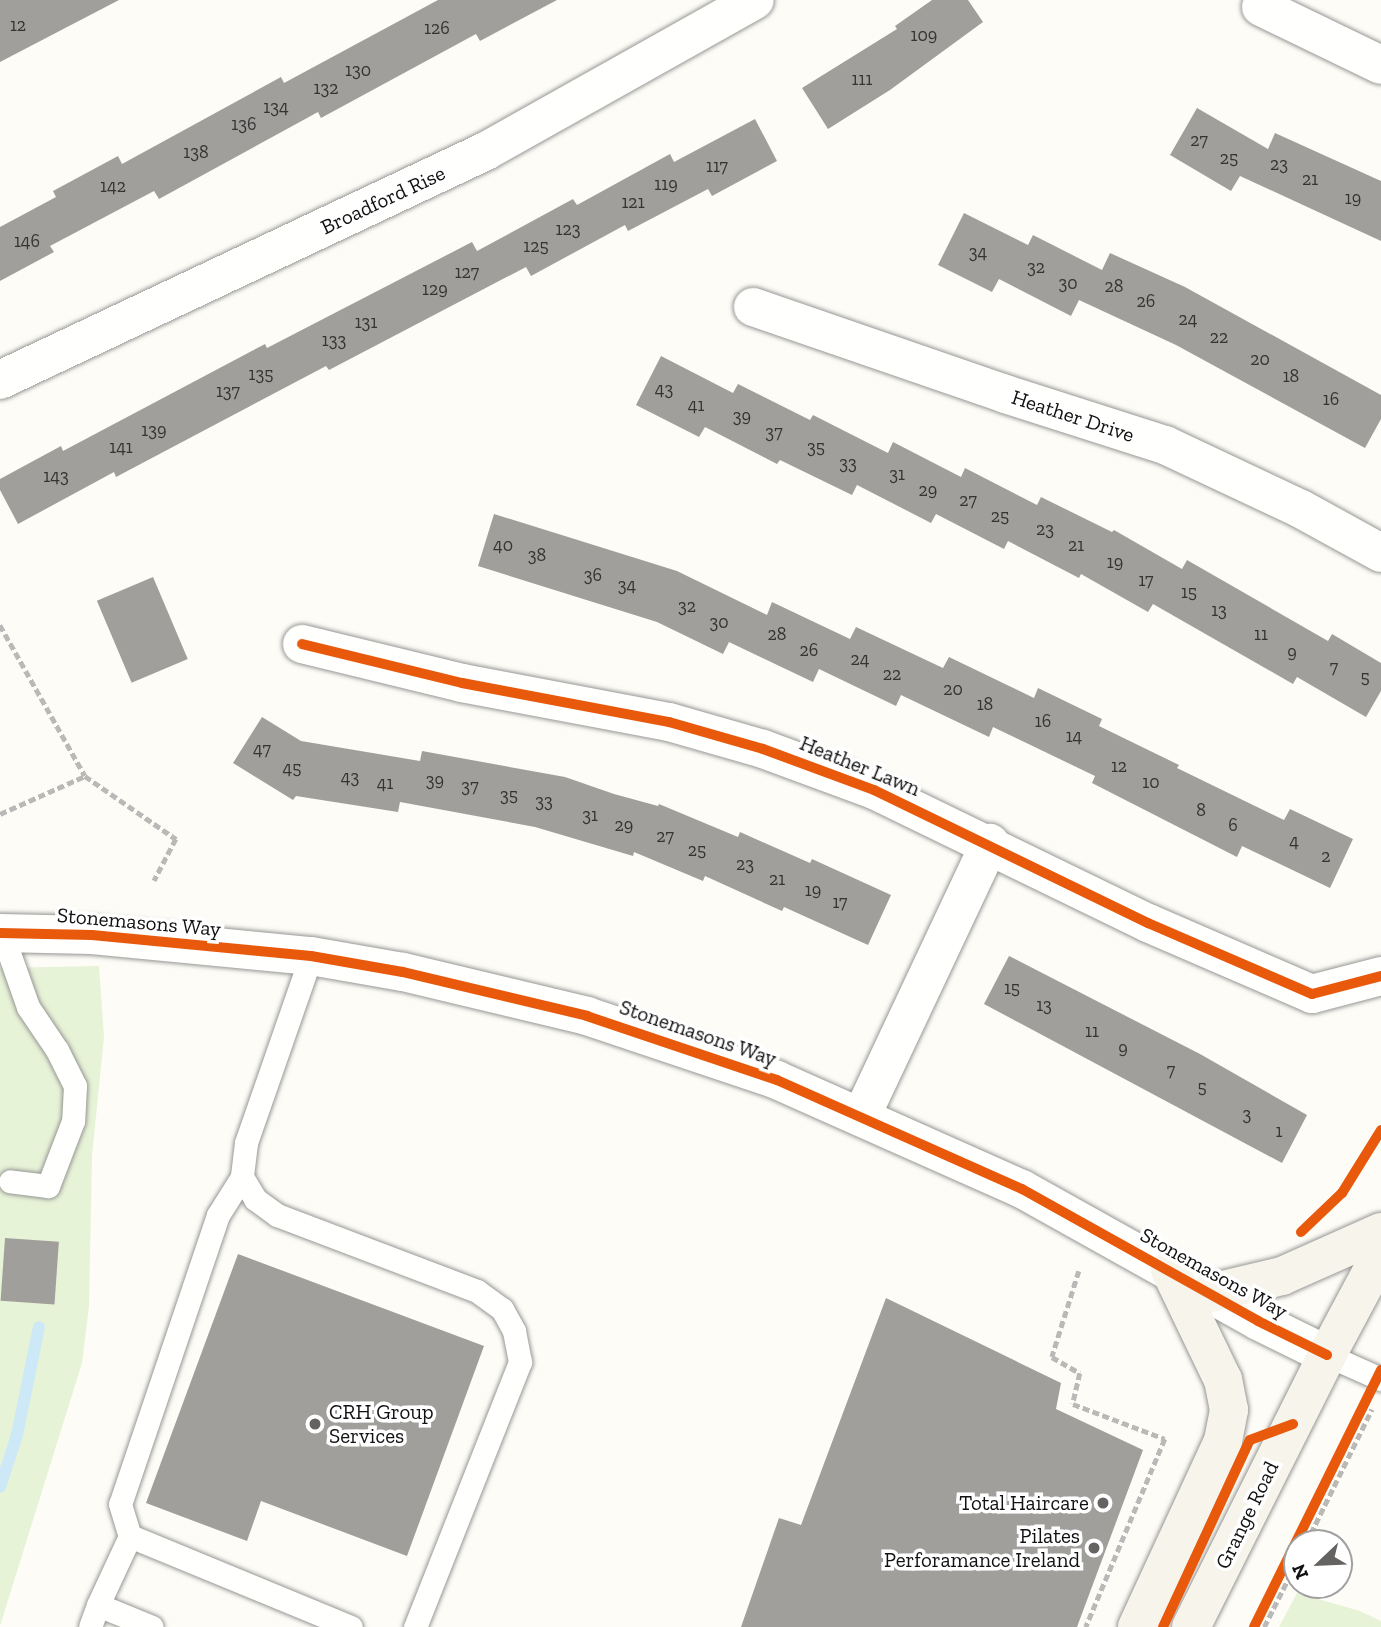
<!DOCTYPE html>
<style>
body{margin:0}
#map{position:relative;width:1381px;height:1627px;overflow:hidden;background:#fdfcf7;font-family:"Zilla Slab",serif}
div>[style]{position:absolute}
[style*='--x']{left:calc(var(--x)*1px);top:calc(var(--y)*1px);width:calc(var(--w)*1px);rotate:calc(var(--a)*1deg)}
.green>*{inset:0;background:#e7f3d7}
.stream>*{height:12px;margin:-6px;padding:0 6px;transform-origin:6px;border-radius:6px;background:#cde8f7}
.building>*{inset:0;background:#a19f9c;transform-origin:0 0}
.path>*{height:4.5px;margin-top:-2.25px;transform-origin:0;background:repeating-linear-gradient(90deg,#b9b9b8 0 7px,transparent 0 10.5px)}
.roads{filter:drop-shadow(0 0 2px #979795) drop-shadow(0 0 2px #979795)}
.service>*{height:23px;margin:-11.5px;padding:0 11.5px;transform-origin:11.5px;border-radius:11.5px;background:#fffffe}
.minor>*{height:38px;margin:-19px;padding:0 19px;transform-origin:19px;border-radius:19px;background:#fffffe}
.tertiary>*{height:38px;margin:-19px;padding:0 19px;transform-origin:19px;border-radius:19px;background:#fffffe}
.secondary>*{height:38px;margin:-19px;padding:0 19px;transform-origin:19px;border-radius:19px;background:#f6f4eb}
.cycleway>*{height:10px;margin:-5px;padding:0 5px;transform-origin:5px;border-radius:5px;background:#e8590c}
.dots>*{width:19px;height:19px;translate:-50% -50%;box-sizing:border-box;border:4px solid #fff;border-radius:50%}
span{translate:-50% -50%;white-space:nowrap;text-align:center;line-height:1.15;-webkit-text-stroke:7px #fff;paint-order:stroke}
.number-label{font-size:18px;color:#353434}
.number-label span{-webkit-text-stroke-width:0}
.street-label{font-size:21px;color:#111}
.poi-label{font-size:21px;color:#111}
.left{translate:0 -50%;text-align:left}
.right{translate:-100% -50%;text-align:right}
.north{position:absolute;left:1283px;top:1529px;width:70px;height:70px;box-sizing:border-box;background:#fff;border:2px solid #a0a0a0;border-radius:50%;rotate:247deg;font-size:19px;font-weight:700;line-height:28px;text-align:center;color:#111}
.north::after{content:'';display:block;margin:auto;width:24px;height:32px;background:#646362;clip-path:polygon(50% 0,100% 100%,50% 72%,0 100%)}
</style>
<div id="map">
<div class="green">
<div style="clip-path:polygon(99px 966px,104px 1037px,92px 1156px,89px 1306px,82px 1363px,0 1626px,0 968px)"></div>
<div style="clip-path:polygon(1297px 1593px,1360px 1611px,1381px 1621px,1381px 1627px,1279px 1627px)"></div>
</div>
<div class="stream">
<div style="--x:0;--y:1487;--w:55;--a:-71.9"></div>
<div style="--x:17;--y:1435;--w:110;--a:-78.5"></div>
</div>
<div class="building">
<div style="clip-path:polygon(0 0,119px 0,0 62px)"></div>
<div style="clip-path:polygon(438px 0,557px 0,480px 41px,476px 34px,321px 118px,318px 112px,159px 199px,154px 191px,50px 246px,54px 252px,0 281px,0 227px,56px 197px,53px 191px,118px 156px,122px 164px,281px 77px,284px 83px)"></div>
<div style="clip-path:polygon(932px 0,968px 0,983px 22px,890px 90px,828px 129px,802px 88px,897px 29px,895px 26px)"></div>
<div style="clip-path:polygon(1197px 108px,1268px 149px,1275px 133px,1381px 181px,1381px 241px,1240px 176px,1231px 191px,1170px 155px)"></div>
<div style="clip-path:polygon(755px 119px,777px 161px,712px 196px,708px 189px,628px 231px,625px 225px,531px 276px,526px 267px,329px 370px,326px 366px,116px 477px,114px 472px,18px 524px,0 490px,0 479px,61px 446px,63px 451px,265px 344px,267px 348px,472px 242px,477px 251px,573px 199px,577px 205px,670px 154px,674px 162px)"></div>
<div style="clip-path:polygon(964px 213px,1028px 245px,1033px 235px,1102px 270px,1110px 253px,1185px 287px,1381px 395px,1381px 419px,1365px 448px,1176px 345px,1079px 300px,1071px 316px,999px 279px,992px 292px,938px 265px)"></div>
<div style="clip-path:polygon(661px 356px,733px 393px,738px 384px,810px 420px,813px 415px,888px 453px,893px 442px,961px 477px,965px 468px,1037px 505px,1041px 497px,1112px 532px,1114px 530px,1182px 569px,1187px 560px,1328px 641px,1332px 634px,1381px 663px,1381px 691px,1366px 717px,1297px 677px,1293px 684px,1153px 604px,1148px 612px,1081px 574px,1079px 578px,1008px 541px,1004px 549px,936px 514px,931px 523px,857px 485px,852px 495px,780px 460px,777px 464px,705px 427px,699px 437px,636px 405px)"></div>
<div style="clip-path:polygon(494px 514px,677px 571px,767px 615px,772px 602px,850px 639px,856px 627px,943px 668px,949px 657px,1034px 698px,1038px 688px,1102px 719px,1099px 726px,1179px 765px,1177px 768px,1284px 820px,1290px 809px,1353px 839px,1330px 888px,1242px 846px,1237px 857px,1092px 783px,1095px 776px,993px 727px,989px 737px,901px 695px,896px 706px,819px 669px,813px 682px,729px 642px,723px 654px,657px 622px,478px 566px)"></div>
<div style="left:153px;top:577px;width:89px;height:61px;rotate:67deg"></div>
<div style="clip-path:polygon(262px 717px,301px 741px,420px 761px,422px 751px,565px 777px,614px 794px,658px 806px,659px 804px,738px 837px,740px 832px,810px 863px,812px 859px,891px 895px,868px 945px,784px 907px,782px 911px,705px 876px,703px 881px,634px 852px,633px 856px,535px 827px,400px 802px,398px 812px,296px 796px,293px 800px,233px 763px)"></div>
<div style="clip-path:polygon(1009px 956px,1200px 1054px,1307px 1115px,1282px 1163px,984px 1004px)"></div>
<div style="left:5px;top:1238px;width:54px;height:63px;rotate:4deg"></div>
<div style="clip-path:polygon(238px 1254px,484px 1346px,407px 1556px,261px 1501px,247px 1541px,146px 1503px)"></div>
<div style="clip-path:polygon(886px 1298px,1061px 1383px,1056px 1409px,1143px 1450px,1077px 1627px,741px 1627px,779px 1518px,801px 1525px)"></div>
</div>
<div class="path">
<div style="--x:0;--y:625;--w:173;--a:60.6"></div>
<div style="--x:85;--y:776;--w:111;--a:34.7"></div>
<div style="--x:176;--y:839;--w:47;--a:117.6"></div>
<div style="--x:0;--y:814;--w:93;--a:-24.1"></div>
<div style="--x:1079;--y:1271;--w:90;--a:107.4"></div>
<div style="--x:1052;--y:1357;--w:32;--a:30"></div>
<div style="--x:1080;--y:1373;--w:32;--a:103"></div>
<div style="--x:1073;--y:1404;--w:98;--a:20.8"></div>
<div style="--x:1165;--y:1439;--w:204;--a:112.8"></div>
<div style="--x:1306;--y:1543;--w:149;--a:-63.8"></div>
<div style="--x:1264;--y:1627;--w:74;--a:-63.4"></div>
</div>
<div class="roads">
<div class="service">
<div style="--x:2;--y:933;--w:78;--a:70.6"></div>
<div style="--x:28;--y:1007;--w:52;--a:56"></div>
<div style="--x:57;--y:1050;--w:40;--a:63.4"></div>
<div style="--x:75;--y:1086;--w:35;--a:93"></div>
<div style="--x:73;--y:1121;--w:70;--a:111"></div>
<div style="--x:48;--y:1186;--w:38;--a:-173"></div>
<div style="--x:311;--y:956;--w:198;--a:109.2"></div>
<div style="--x:246;--y:1143;--w:34;--a:97"></div>
<div style="--x:242;--y:1177;--w:26;--a:59"></div>
<div style="--x:255;--y:1199;--w:27;--a:36"></div>
<div style="--x:277;--y:1215;--w:214;--a:20.8"></div>
<div style="--x:477;--y:1291;--w:31;--a:36"></div>
<div style="--x:502;--y:1309;--w:25;--a:61"></div>
<div style="--x:514;--y:1331;--w:32;--a:79"></div>
<div style="--x:520;--y:1362;--w:285;--a:111.6"></div>
<div style="--x:242;--y:1177;--w:45;--a:122.3"></div>
<div style="--x:218;--y:1215;--w:305;--a:108.7"></div>
<div style="--x:120;--y:1504;--w:34;--a:73"></div>
<div style="--x:130;--y:1536;--w:239;--a:22.4"></div>
<div style="--x:1327;--y:1355;--w:59;--a:24"></div>
<div style="--x:130;--y:1536;--w:76;--a:114.9"></div>
<div style="--x:98;--y:1605;--w:58;--a:22.2"></div>
<div style="--x:90;--y:1627;--w:23;--a:-70"></div>
</div>
<div class="minor">
<div style="--x:1261;--y:7;--w:133;--a:25.8"></div>
<div style="--x:753;--y:307;--w:267;--a:19"></div>
<div style="--x:1005;--y:394;--w:168;--a:17.7"></div>
<div style="--x:1165;--y:445;--w:150;--a:25.2"></div>
<div style="--x:1301;--y:509;--w:91;--a:28.8"></div>
<div style="--x:0;--y:380;--w:537;--a:-25.23"></div>
<div style="--x:486;--y:151;--w:308;--a:-29.3"></div>
<div style="--x:302;--y:644;--w:165;--a:13.7"></div>
<div style="--x:462;--y:683;--w:211;--a:10.7"></div>
<div style="--x:669;--y:722;--w:98;--a:16"></div>
<div style="--x:763;--y:749;--w:118;--a:20.3"></div>
<div style="--x:874;--y:790;--w:305;--a:25.9"></div>
<div style="--x:1148;--y:923;--w:179;--a:23.4"></div>
<div style="--x:1312;--y:994;--w:71;--a:-14.6"></div>
<div style="--x:861;--y:1117;--w:303;--a:-64.8"></div>
</div>
<div class="tertiary">
<div style="--x:0;--y:933;--w:92;--a:1.2"></div>
<div style="--x:92;--y:935;--w:220;--a:5.5"></div>
<div style="--x:311;--y:956;--w:93;--a:9.9"></div>
<div style="--x:403;--y:972;--w:189;--a:13.4"></div>
<div style="--x:587;--y:1016;--w:200;--a:18.6"></div>
<div style="--x:777;--y:1080;--w:268;--a:24"></div>
<div style="--x:1022;--y:1189;--w:270;--a:29.2"></div>
<div style="--x:1258;--y:1321;--w:77;--a:26.2"></div>
</div>
<div class="secondary">
<div style="--x:1210;--y:1293;--w:74;--a:-13.3"></div>
<div style="--x:1282;--y:1276;--w:108;--a:-24"></div>
<div style="--x:1137;--y:1627;--w:205;--a:-65.2"></div>
<div style="--x:1223;--y:1441;--w:32;--a:-79"></div>
<div style="--x:1229;--y:1410;--w:31;--a:-101"></div>
<div style="--x:1223;--y:1380;--w:122;--a:-115.7"></div>
<div style="--x:1191;--y:1627;--w:304;--a:-63.4"></div>
<div style="--x:1327;--y:1355;--w:115;--a:-61.9"></div>
</div>
</div>
<div class="cycleway">
<div style="--x:302;--y:644;--w:165;--a:13.7"></div>
<div style="--x:462;--y:683;--w:211;--a:10.7"></div>
<div style="--x:669;--y:722;--w:98;--a:16"></div>
<div style="--x:763;--y:749;--w:118;--a:20.3"></div>
<div style="--x:874;--y:790;--w:305;--a:25.9"></div>
<div style="--x:1148;--y:923;--w:179;--a:23.4"></div>
<div style="--x:1312;--y:994;--w:71;--a:-14.6"></div>
<div style="--x:0;--y:933;--w:92;--a:1.2"></div>
<div style="--x:92;--y:935;--w:220;--a:5.5"></div>
<div style="--x:311;--y:956;--w:93;--a:9.9"></div>
<div style="--x:403;--y:972;--w:189;--a:13.4"></div>
<div style="--x:587;--y:1016;--w:200;--a:18.6"></div>
<div style="--x:777;--y:1080;--w:268;--a:24"></div>
<div style="--x:1022;--y:1189;--w:270;--a:29.2"></div>
<div style="--x:1258;--y:1321;--w:77;--a:26.2"></div>
<div style="--x:1301;--y:1232;--w:57;--a:-43.6"></div>
<div style="--x:1342;--y:1193;--w:74;--a:-58.2"></div>
<div style="--x:1163;--y:1627;--w:206;--a:-65.1"></div>
<div style="--x:1250;--y:1440;--w:46;--a:-20.4"></div>
<div style="--x:1254;--y:1627;--w:287;--a:-63.7"></div>
</div>
<div class="dots">
<div style="left:315px;top:1424px;background:#646362"></div>
<div style="left:1103px;top:1503px;background:#646362"></div>
<div style="left:1094px;top:1548px;background:#646362"></div>
</div>
<div class="number-label">
<span style="left:18px;top:25px">12</span>
<span style="left:437px;top:28px">126</span>
<span style="left:924px;top:35px">109</span>
<span style="left:358px;top:70px">130</span>
<span style="left:862px;top:79px">111</span>
<span style="left:326px;top:88px">132</span>
<span style="left:276px;top:107px">134</span>
<span style="left:244px;top:124px">136</span>
<span style="left:1199px;top:140px">27</span>
<span style="left:196px;top:152px">138</span>
<span style="left:1229px;top:158px">25</span>
<span style="left:1279px;top:164px">23</span>
<span style="left:717px;top:166px">117</span>
<span style="left:1310px;top:179px">21</span>
<span style="left:666px;top:184px">119</span>
<span style="left:113px;top:186px">142</span>
<span style="left:1353px;top:198px">19</span>
<span style="left:633px;top:202px">121</span>
<span style="left:568px;top:229px">123</span>
<span style="left:27px;top:241px">146</span>
<span style="left:536px;top:246px">125</span>
<span style="left:978px;top:252px">34</span>
<span style="left:1036px;top:267px">32</span>
<span style="left:467px;top:272px">127</span>
<span style="left:1068px;top:283px">30</span>
<span style="left:1114px;top:286px">28</span>
<span style="left:435px;top:289px">129</span>
<span style="left:1146px;top:301px">26</span>
<span style="left:1188px;top:319px">24</span>
<span style="left:366px;top:322px">131</span>
<span style="left:1219px;top:337px">22</span>
<span style="left:334px;top:340px">133</span>
<span style="left:1260px;top:359px">20</span>
<span style="left:261px;top:374px">135</span>
<span style="left:1291px;top:376px">18</span>
<span style="left:664px;top:389px">43</span>
<span style="left:228px;top:391px">137</span>
<span style="left:1331px;top:399px">16</span>
<span style="left:696px;top:405px">41</span>
<span style="left:742px;top:416px">39</span>
<span style="left:154px;top:430px">139</span>
<span style="left:774px;top:432px">37</span>
<span style="left:121px;top:447px">141</span>
<span style="left:816px;top:447px">35</span>
<span style="left:848px;top:463px">33</span>
<span style="left:897px;top:474px">31</span>
<span style="left:56px;top:476px">143</span>
<span style="left:928px;top:490px">29</span>
<span style="left:968px;top:500px">27</span>
<span style="left:1000px;top:516px">25</span>
<span style="left:1045px;top:529px">23</span>
<span style="left:503px;top:545px">40</span>
<span style="left:1076px;top:545px">21</span>
<span style="left:537px;top:555px">38</span>
<span style="left:1115px;top:562px">19</span>
<span style="left:593px;top:575px">36</span>
<span style="left:1146px;top:580px">17</span>
<span style="left:627px;top:585px">34</span>
<span style="left:1189px;top:592px">15</span>
<span style="left:687px;top:606px">32</span>
<span style="left:1219px;top:610px">13</span>
<span style="left:719px;top:622px">30</span>
<span style="left:777px;top:634px">28</span>
<span style="left:1261px;top:634px">11</span>
<span style="left:809px;top:650px">26</span>
<span style="left:1292px;top:652px">9</span>
<span style="left:860px;top:659px">24</span>
<span style="left:1334px;top:667px">7</span>
<span style="left:892px;top:674px">22</span>
<span style="left:1365px;top:677px">5</span>
<span style="left:953px;top:689px">20</span>
<span style="left:985px;top:704px">18</span>
<span style="left:1043px;top:721px">16</span>
<span style="left:1074px;top:736px">14</span>
<span style="left:262px;top:749px">47</span>
<span style="left:1119px;top:766px">12</span>
<span style="left:292px;top:768px">45</span>
<span style="left:350px;top:777px">43</span>
<span style="left:435px;top:780px">39</span>
<span style="left:1151px;top:782px">10</span>
<span style="left:385px;top:783px">41</span>
<span style="left:470px;top:786px">37</span>
<span style="left:509px;top:795px">35</span>
<span style="left:544px;top:801px">33</span>
<span style="left:1201px;top:810px">8</span>
<span style="left:590px;top:815px">31</span>
<span style="left:624px;top:825px">29</span>
<span style="left:1233px;top:825px">6</span>
<span style="left:665px;top:836px">27</span>
<span style="left:1294px;top:841px">4</span>
<span style="left:697px;top:850px">25</span>
<span style="left:1326px;top:856px">2</span>
<span style="left:745px;top:864px">23</span>
<span style="left:777px;top:879px">21</span>
<span style="left:813px;top:890px">19</span>
<span style="left:840px;top:902px">17</span>
<span style="left:1012px;top:988px">15</span>
<span style="left:1044px;top:1005px">13</span>
<span style="left:1092px;top:1031px">11</span>
<span style="left:1123px;top:1048px">9</span>
<span style="left:1171px;top:1070px">7</span>
<span style="left:1202px;top:1087px">5</span>
<span style="left:1247px;top:1114px">3</span>
<span style="left:1279px;top:1131px">1</span>
</div>
<div class="street-label">
<span style="left:383px;top:200px;rotate:-25deg">Broadford Rise</span>
<span style="left:1073px;top:416px;rotate:18deg">Heather Drive</span>
<span style="left:860px;top:766px;rotate:22deg">Heather Lawn</span>
<span style="left:139px;top:922px;rotate:5deg">Stonemasons Way</span>
<span style="left:698px;top:1033px;rotate:19deg">Stonemasons Way</span>
<span style="left:1214px;top:1273px;rotate:29deg">Stonemasons Way</span>
<span style="left:1247px;top:1515px;rotate:-64deg">Grange Road</span>
</div>
<div class="poi-label">
<span class="left" style="left:329px;top:1424px">CRH Group<br>Services</span>
<span class="right" style="left:1089px;top:1503px">Total Haircare</span>
<span class="right" style="left:1080px;top:1548px">Pilates<br>Perforamance Ireland</span>
</div>
<div class="north">N</div>
</div>
